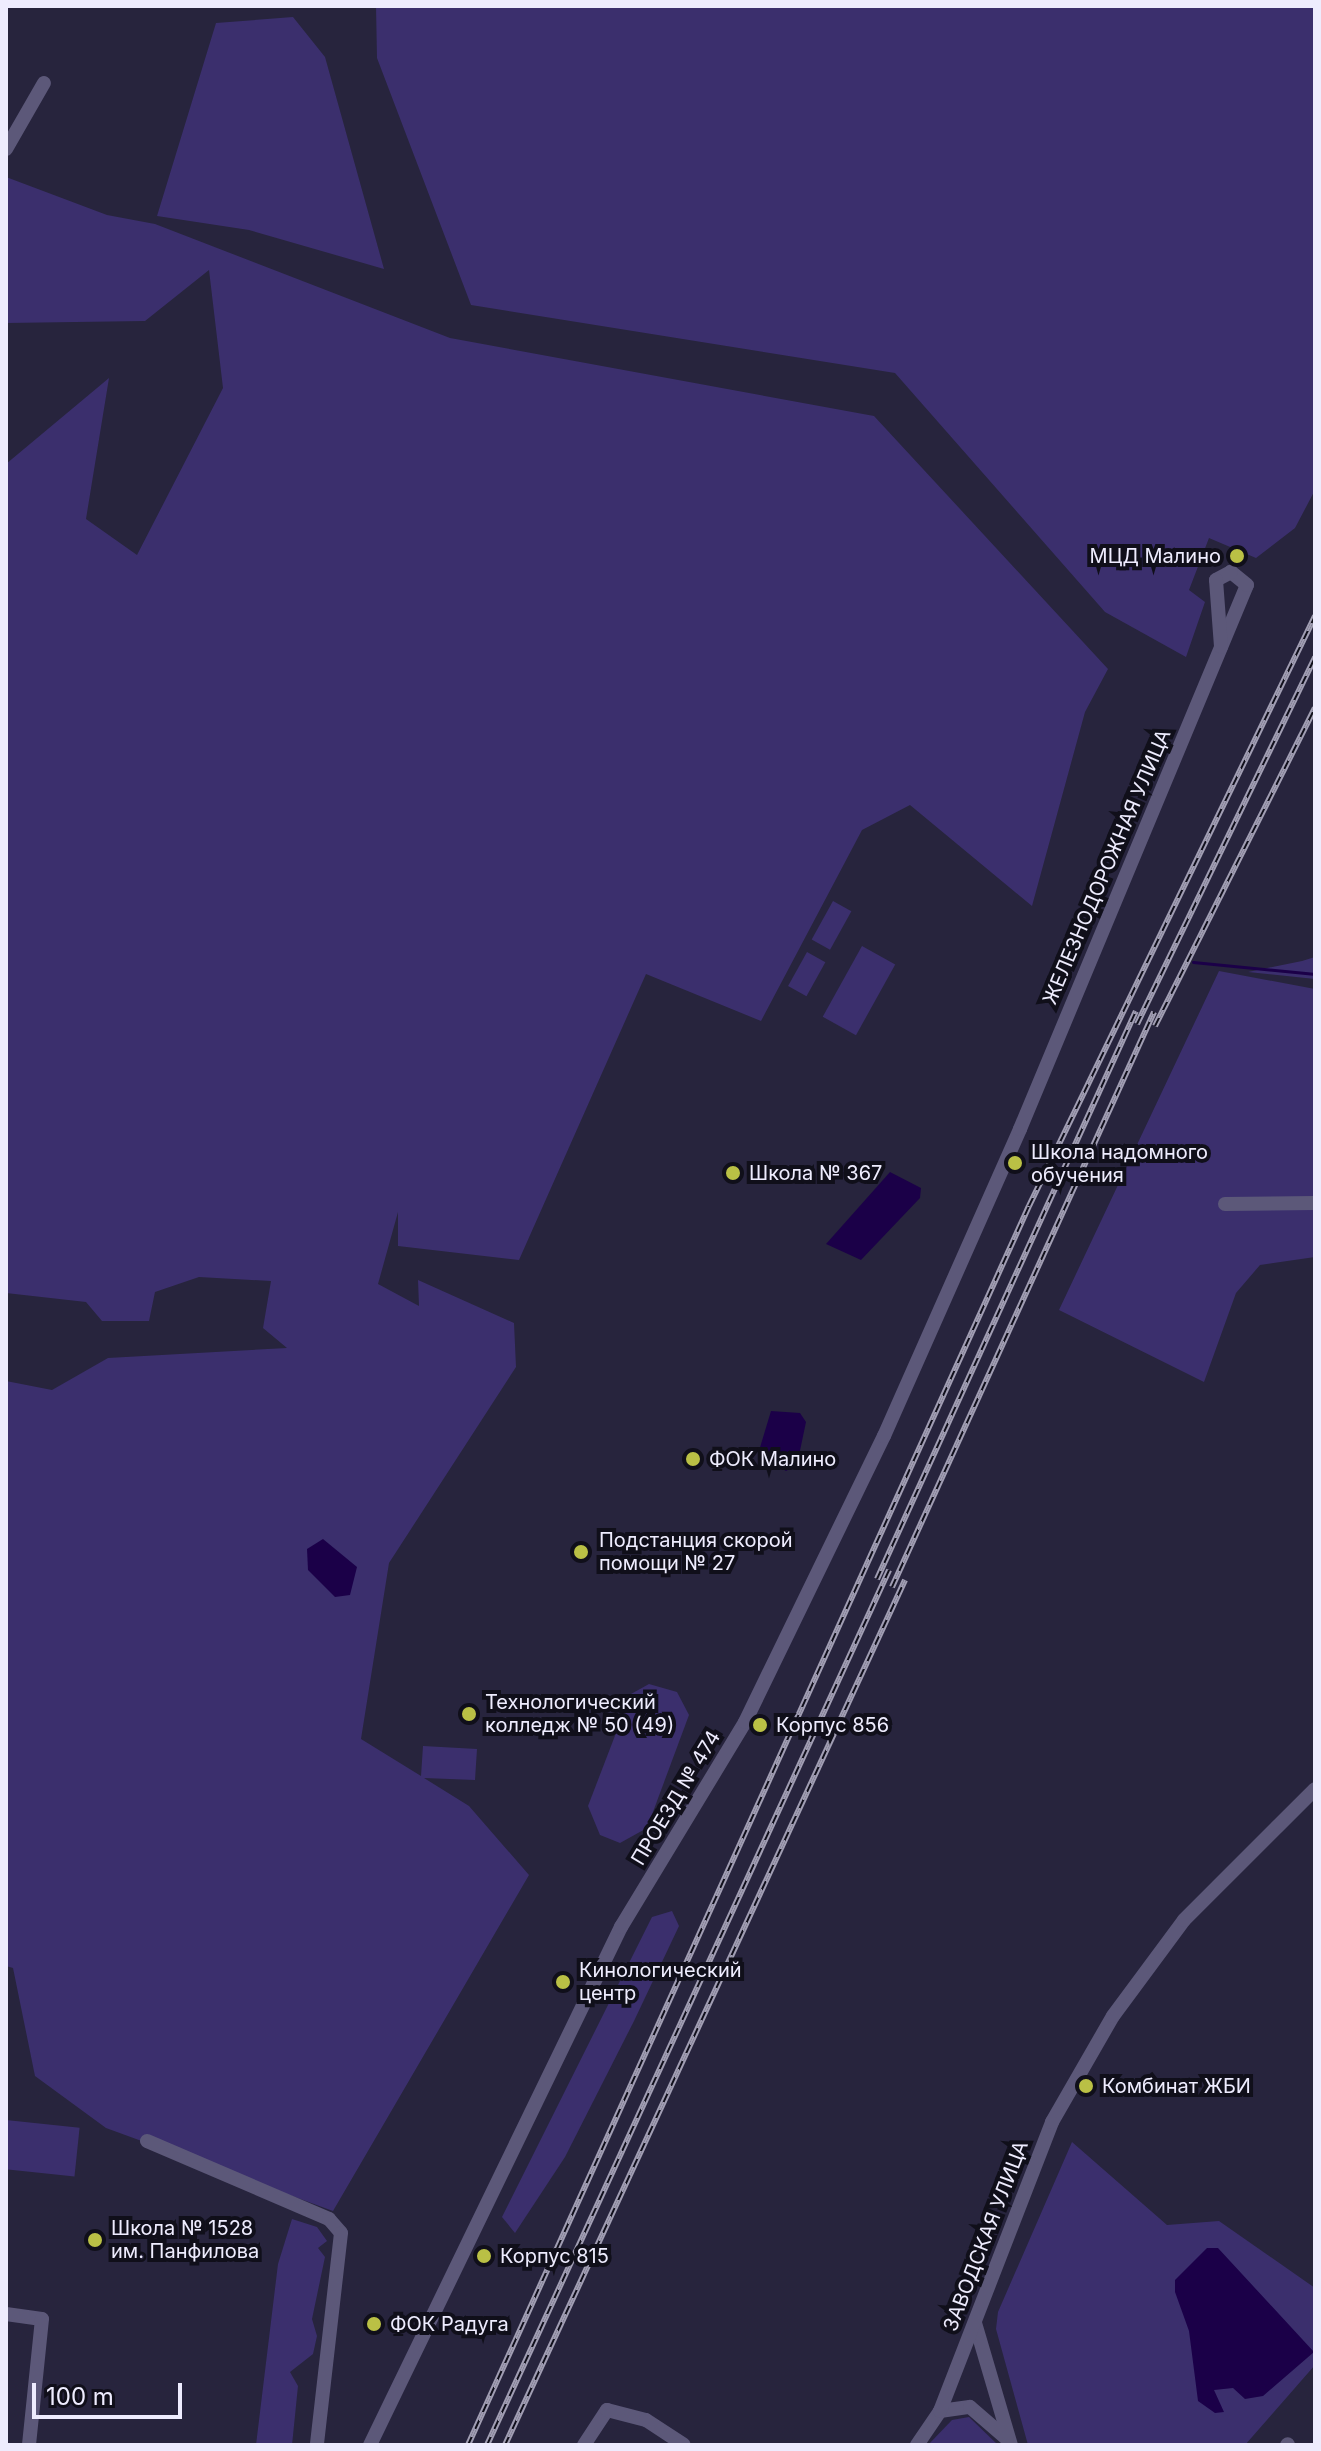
<!DOCTYPE html>
<meta charset="utf-8">
<style>
body{margin:0}
#map{position:relative;width:1321px;height:2451px;overflow:hidden;background:#27243d;font-family:Inter,sans-serif}
div>[style]{position:absolute}
[style*='--x']{left:calc(var(--x)*1px);top:calc(var(--y)*1px);width:calc(var(--w)*1px);rotate:calc(var(--a)*1deg)}
.green>*{inset:0;background:#3b2f6d;transform-origin:0 0}
.water>*{inset:0;background:#1b0048}
.stream>*{height:3px;margin:-1.5px;padding:0 1.5px;transform-origin:1.5px;border-radius:1.5px;background:#1b0048}
.minor>*{height:14px;margin:-7px;padding:0 7px;transform-origin:7px;border-radius:7px;background:#5c5879}
.rail>*{height:6px;margin-top:-3px;transform-origin:0;background:repeating-linear-gradient(90deg,#100f1a 0 9px,#a19eb3 0 18px);box-sizing:border-box;border-block:2px solid #a19eb3}
.dots>*{width:22px;height:22px;translate:-50% -50%;box-sizing:border-box;border:4px solid #100f1a;border-radius:50%}
span{translate:-50% -50%;white-space:nowrap;text-align:center;line-height:1.15;-webkit-text-stroke:8px #100f1a;paint-order:stroke}
.poi-label{font-size:20px;color:#eeecfe}
.right{translate:-100% -50%;text-align:right}
.left{translate:0 -50%;text-align:left}
.street-label{font-size:20px;color:#eeecfe}
.frame{position:absolute;inset:0;border:8px solid #eeecfe;pointer-events:none}
.scale{position:absolute;left:32px;top:2383px;width:150px;height:36px;box-sizing:border-box;border:4px solid #eeecfe;border-top:0;padding-left:10px;font-size:24px;line-height:28px;white-space:nowrap;color:#eeecfe;-webkit-text-stroke:6px #100f1a;paint-order:stroke}
</style>
<div id="map">
<div class="green">
<div style="clip-path:polygon(376px 6px,1315px 6px,1315px 490px,1295px 528px,1256px 558px,1209px 538px,1189px 590px,1205px 602px,1186px 657px,1105px 612px,895px 373px,471px 305px,377px 58px)"></div>
<div style="clip-path:polygon(293px 17px,325px 57px,384px 269px,249px 230px,157px 216px,216px 23px)"></div>
<div style="clip-path:polygon(6px 177px,107px 215px,155px 224px,450px 338px,874px 416px,1108px 669px,1085px 712px,1032px 906px,910px 805px,862px 830px,761px 1021px,646px 974px,519px 1260px,398px 1246px,398px 1212px,378px 1284px,419px 1306px,418px 1280px,514px 1323px,516px 1367px,389px 1563px,361px 1739px,421px 1776px,423px 1746px,477px 1749px,475px 1780px,424px 1778px,469px 1806px,529px 1875px,333px 2211px,106px 2128px,35px 2076px,13px 1968px,6px 1966px,6px 1381px,52px 1390px,108px 1358px,287px 1348px,263px 1328px,271px 1281px,199px 1277px,155px 1292px,149px 1321px,102px 1321px,86px 1302px,6px 1293px,6px 464px,109px 378px,86px 519px,137px 555px,223px 388px,209px 270px,145px 321px,6px 323px)"></div>
<div style="left:833px;top:901px;width:21px;height:44px;rotate:29deg"></div>
<div style="left:862px;top:946px;width:38px;height:81px;rotate:29deg"></div>
<div style="left:807px;top:952px;width:21px;height:39px;rotate:29deg"></div>
<div style="clip-path:polygon(1315px 957px,1315px 979px,1248px 972px,1302px 961px)"></div>
<div style="clip-path:polygon(1219px 971px,1315px 989px,1315px 1257px,1260px 1265px,1236px 1293px,1204px 1382px,1059px 1310px)"></div>
<div style="clip-path:polygon(649px 1684px,677px 1692px,689px 1715px,647px 1828px,620px 1843px,600px 1835px,588px 1806px,631px 1694px)"></div>
<div style="clip-path:polygon(672px 1911px,679px 1926px,634px 2021px,565px 2157px,515px 2233px,502px 2217px,652px 1917px)"></div>
<div style="left:6px;top:2120px;width:74px;height:49px;rotate:6deg"></div>
<div style="clip-path:polygon(1072px 2142px,1167px 2225px,1219px 2221px,1315px 2288px,1315px 2365px,1245px 2445px,1028px 2445px,996px 2329px,998px 2312px)"></div>
<div style="clip-path:polygon(292px 2219px,317px 2227px,327px 2241px,318px 2248px,325px 2257px,312px 2319px,317px 2336px,313px 2354px,290px 2372px,298px 2386px,292px 2445px,256px 2445px,278px 2264px)"></div>
<div style="clip-path:polygon(969px 2417px,998px 2445px,928px 2445px,952px 2420px)"></div>
</div>
<div class="water">
<div style="clip-path:polygon(890px 1172px,921px 1188px,920px 1198px,861px 1260px,826px 1244px)"></div>
<div style="clip-path:polygon(771px 1411px,800px 1413px,806px 1422px,797px 1465px,786px 1471px,758px 1454px)"></div>
<div style="clip-path:polygon(323px 1539px,357px 1567px,350px 1595px,335px 1597px,308px 1570px,307px 1549px)"></div>
<div style="clip-path:polygon(1207px 2248px,1218px 2248px,1314px 2352px,1263px 2396px,1245px 2399px,1233px 2388px,1214px 2390px,1224px 2412px,1215px 2413px,1198px 2401px,1189px 2331px,1175px 2292px,1175px 2280px)"></div>
</div>
<div class="stream">
<div style="--x:1193;--y:962;--w:123;--a:5.6"></div>
</div>
<div class="minor">
<div style="--x:6;--y:149;--w:76;--a:-60.1"></div>
<div style="--x:1225;--y:1204;--w:90;--a:-0.6"></div>
<div style="--x:147;--y:2141;--w:198;--a:23.2"></div>
<div style="--x:329;--y:2219;--w:18;--a:49"></div>
<div style="--x:341;--y:2233;--w:213;--a:96.5"></div>
<div style="--x:6;--y:2314;--w:36;--a:8"></div>
<div style="--x:42;--y:2319;--w:127;--a:95.9"></div>
<div style="--x:975;--y:2323;--w:127;--a:73.6"></div>
<div style="--x:940;--y:2411;--w:30;--a:-8"></div>
<div style="--x:970;--y:2407;--w:49;--a:40.9"></div>
<div style="--x:370;--y:2445;--w:576;--a:-64.15"></div>
<div style="--x:621;--y:1927;--w:240;--a:-58.8"></div>
<div style="--x:745;--y:1722;--w:318;--a:-64.1"></div>
<div style="--x:884;--y:1436;--w:336;--a:-66.1"></div>
<div style="--x:1020;--y:1129;--w:589;--a:-67.35"></div>
<div style="--x:1247;--y:585;--w:21;--a:-141"></div>
<div style="--x:1231;--y:572;--w:17;--a:152"></div>
<div style="--x:1216;--y:580;--w:67;--a:85.7"></div>
<div style="--x:584;--y:2445;--w:42;--a:-56.7"></div>
<div style="--x:607;--y:2410;--w:40;--a:14.4"></div>
<div style="--x:646;--y:2420;--w:45;--a:33.3"></div>
<div style="--x:917;--y:2445;--w:41;--a:-55.9"></div>
<div style="--x:940;--y:2411;--w:310;--a:-68.8"></div>
<div style="--x:1052;--y:2122;--w:122;--a:-60.1"></div>
<div style="--x:1113;--y:2016;--w:119;--a:-53.5"></div>
<div style="--x:1184;--y:1920;--w:185;--a:-45"></div>
<div style="--x:1287;--y:2445;--w:1;--a:-45"></div>
</div>
<div class="rail">
<div style="--x:1137;--y:1024;--w:408;--a:-64.1"></div>
<div style="--x:1155;--y:1026;--w:356;--a:-63.3"></div>
<div style="--x:877;--y:1579;--w:624;--a:-65.49"></div>
<div style="--x:892;--y:1587;--w:632;--a:-65.5"></div>
<div style="--x:468;--y:2445;--w:1360;--a:-65.64"></div>
<div style="--x:1029;--y:1206;--w:656;--a:-64.14"></div>
<div style="--x:487;--y:2445;--w:963;--a:-65.32"></div>
<div style="--x:505;--y:2445;--w:953;--a:-65.18"></div>
</div>
<div class="dots">
<div style="left:1237px;top:556px;background:#bac045"></div>
<div style="left:1015px;top:1163px;background:#bac045"></div>
<div style="left:733px;top:1173px;background:#bac045"></div>
<div style="left:693px;top:1459px;background:#bac045"></div>
<div style="left:581px;top:1552px;background:#bac045"></div>
<div style="left:469px;top:1714px;background:#bac045"></div>
<div style="left:760px;top:1725px;background:#bac045"></div>
<div style="left:563px;top:1982px;background:#bac045"></div>
<div style="left:1086px;top:2086px;background:#bac045"></div>
<div style="left:95px;top:2240px;background:#bac045"></div>
<div style="left:484px;top:2256px;background:#bac045"></div>
<div style="left:374px;top:2324px;background:#bac045"></div>
</div>
<div class="poi-label">
<span class="right" style="left:1221px;top:556px">МЦД Малино</span>
<span class="left" style="left:1031px;top:1164px">Школа надомного<br>обучения</span>
<span class="left" style="left:749px;top:1173px">Школа № 367</span>
<span class="left" style="left:709px;top:1459px">ФОК Малино</span>
<span class="left" style="left:599px;top:1552px">Подстанция скорой<br>помощи № 27</span>
<span class="left" style="left:485px;top:1714px">Технологический<br>колледж № 50 (49)</span>
<span class="left" style="left:776px;top:1725px">Корпус 856</span>
<span class="left" style="left:579px;top:1982px">Кинологический<br>центр</span>
<span class="left" style="left:1102px;top:2086px">Комбинат ЖБИ</span>
<span class="left" style="left:111px;top:2240px">Школа № 1528<br>им. Панфилова</span>
<span class="left" style="left:500px;top:2256px">Корпус 815</span>
<span class="left" style="left:390px;top:2324px">ФОК Радуга</span>
</div>
<div class="street-label">
<span style="left:1107px;top:867px;rotate:-67deg">ЖЕЛЕЗНОДОРОЖНАЯ УЛИЦА</span>
<span style="left:676px;top:1798px;rotate:-59deg">ПРОЕЗД № 474</span>
<span style="left:986px;top:2236px;rotate:-69deg">ЗАВОДСКАЯ УЛИЦА</span>
</div>
<div class="frame"></div>
<div class="scale">100 m</div>
</div>
